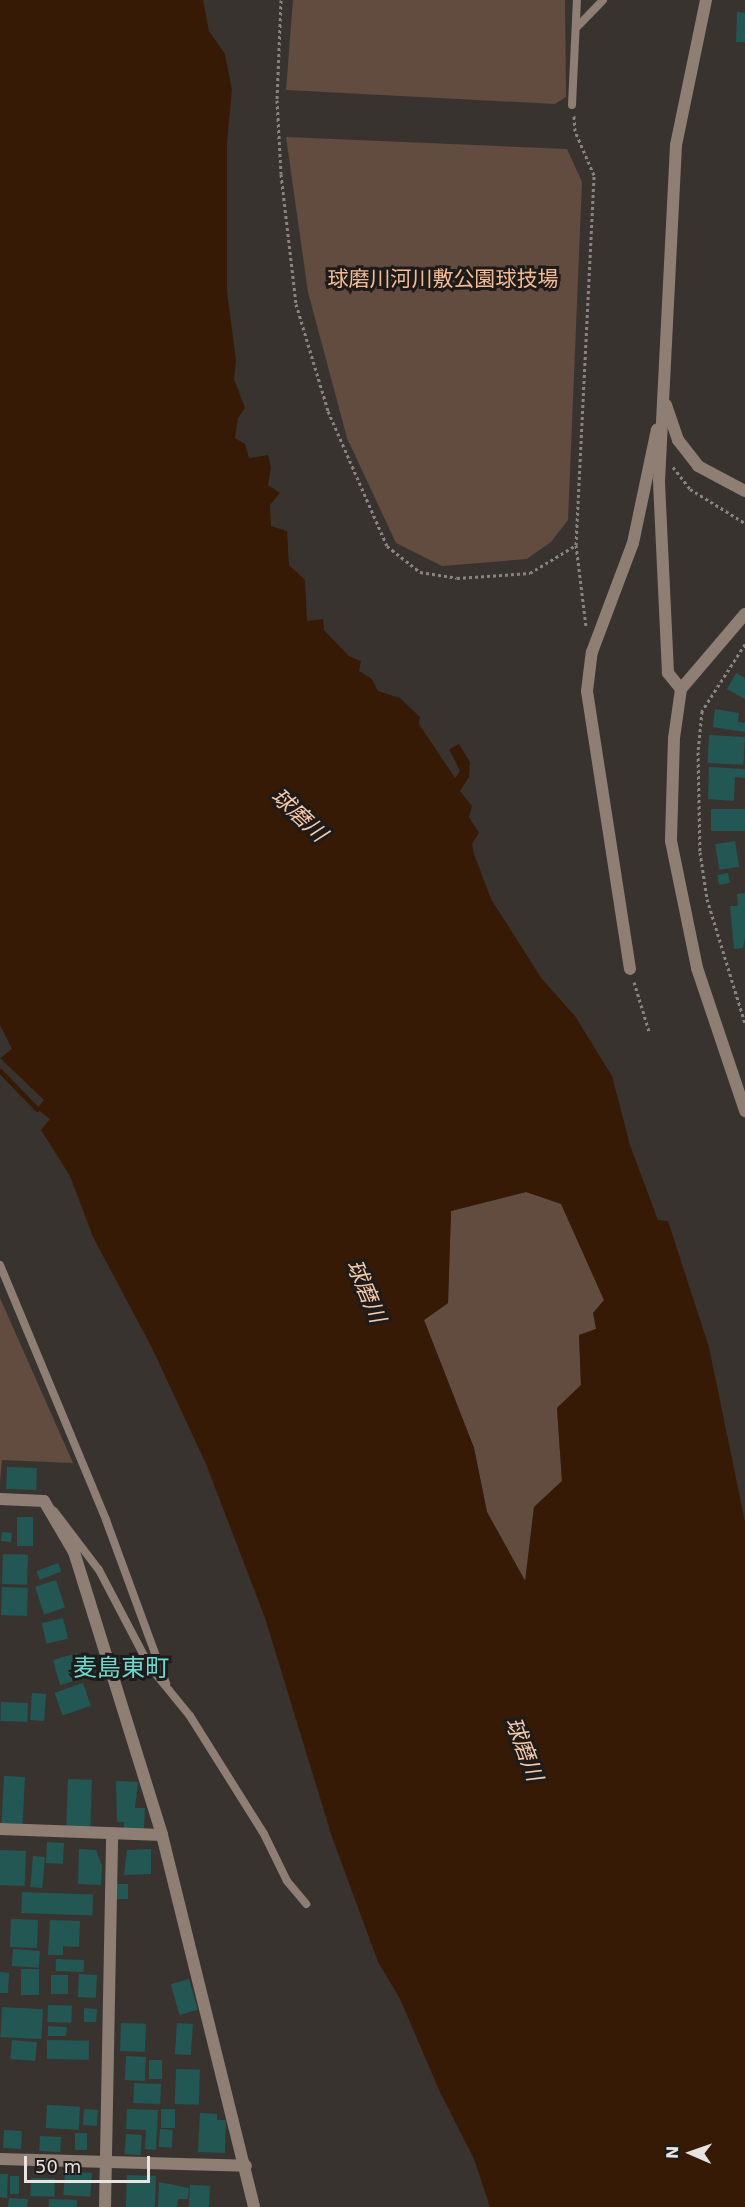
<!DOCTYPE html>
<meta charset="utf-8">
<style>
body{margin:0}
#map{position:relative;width:745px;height:2207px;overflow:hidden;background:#393330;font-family:"DejaVu Sans","Noto Sans JP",sans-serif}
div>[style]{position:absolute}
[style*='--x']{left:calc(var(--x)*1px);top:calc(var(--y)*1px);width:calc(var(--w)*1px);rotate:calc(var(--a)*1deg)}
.green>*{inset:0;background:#614c3f}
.water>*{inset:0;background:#371a05}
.stream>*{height:5px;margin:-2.5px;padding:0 2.5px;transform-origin:2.5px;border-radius:2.5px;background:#371a05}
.building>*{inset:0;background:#235753;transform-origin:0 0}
.path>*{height:3px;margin-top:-1.5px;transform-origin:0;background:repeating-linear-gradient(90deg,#898481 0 3px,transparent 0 6px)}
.service>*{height:8px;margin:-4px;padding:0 4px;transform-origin:4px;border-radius:4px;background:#8e7e74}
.minor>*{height:12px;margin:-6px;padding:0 6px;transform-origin:6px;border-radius:6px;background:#8e7e74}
.tertiary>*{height:12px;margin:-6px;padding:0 6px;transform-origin:6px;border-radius:6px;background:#8e7e74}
span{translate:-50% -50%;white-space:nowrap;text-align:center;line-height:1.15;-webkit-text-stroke:6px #1e1c1a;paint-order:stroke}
.park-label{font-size:21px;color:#f6bb95}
.water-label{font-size:22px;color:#f8c8aa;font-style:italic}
.quarter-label{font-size:24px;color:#6dd8cf}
.north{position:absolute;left:661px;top:2123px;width:60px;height:60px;-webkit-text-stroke:4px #1e1c1a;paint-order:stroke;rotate:272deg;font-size:16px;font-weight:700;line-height:24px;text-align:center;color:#e7e3e1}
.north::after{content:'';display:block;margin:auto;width:21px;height:27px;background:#e7e3e1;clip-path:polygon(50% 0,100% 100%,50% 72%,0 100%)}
.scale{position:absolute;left:24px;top:2156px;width:126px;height:27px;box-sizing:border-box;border:3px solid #e7e3e1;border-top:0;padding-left:8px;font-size:18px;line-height:21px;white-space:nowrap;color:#e7e3e1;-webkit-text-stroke:4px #1e1c1a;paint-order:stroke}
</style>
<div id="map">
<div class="green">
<div style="clip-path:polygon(293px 0,565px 0,566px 97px,555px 104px,286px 90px)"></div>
<div style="clip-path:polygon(286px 137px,567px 149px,582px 182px,568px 520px,551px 542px,527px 559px,442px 566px,396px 543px,347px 438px,308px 292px)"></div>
<div style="clip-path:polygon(526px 1192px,561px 1203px,604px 1300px,596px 1329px,579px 1335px,581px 1385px,557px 1408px,562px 1481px,534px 1507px,526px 1582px,487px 1512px,474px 1448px,424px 1320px,448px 1303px,451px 1211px)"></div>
<div style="clip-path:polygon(0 1298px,73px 1463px,2px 1460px,0 1482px)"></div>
</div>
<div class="water">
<div style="clip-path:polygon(evenodd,0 0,203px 0,209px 31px,225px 54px,232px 90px,227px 142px,227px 291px,236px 361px,234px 379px,245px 408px,238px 418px,235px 438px,245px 444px,249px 458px,268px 455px,271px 467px,268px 485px,280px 493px,270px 505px,271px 526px,287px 531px,289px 565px,305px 580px,307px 621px,323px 619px,324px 630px,349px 656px,361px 661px,359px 671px,372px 679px,378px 691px,400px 698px,420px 717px,419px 724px,455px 778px,460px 771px,449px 749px,459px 744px,470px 762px,469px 777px,460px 791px,472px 806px,469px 817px,479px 833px,472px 844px,474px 854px,491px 899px,542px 979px,575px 1016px,612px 1076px,630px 1145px,658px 1220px,668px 1221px,709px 1347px,745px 1522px,745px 2207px,490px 2207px,474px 2159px,439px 2090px,400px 1999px,378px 1962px,332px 1837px,265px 1618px,206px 1464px,152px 1348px,93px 1237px,70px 1176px,41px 1130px,50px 1119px,37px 1109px,44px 1100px,0 1058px,12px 1049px,0 1025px,0 0,526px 1192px,561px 1204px,604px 1300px,593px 1313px,596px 1329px,579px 1335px,581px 1385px,557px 1408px,562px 1481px,534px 1507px,525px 1581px,487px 1512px,474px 1448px,424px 1320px,448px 1303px,451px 1211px,526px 1192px)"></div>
</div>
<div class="stream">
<div style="--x:0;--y:1071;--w:53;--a:45.8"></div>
</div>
<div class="building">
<div style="clip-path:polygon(737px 12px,745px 13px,745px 42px,736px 42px)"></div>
<div style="clip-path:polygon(736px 673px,745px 678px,745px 699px,727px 689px)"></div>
<div style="clip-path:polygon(715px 709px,739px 713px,738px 722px,745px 723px,745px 732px,713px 727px)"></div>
<div style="left:709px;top:735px;width:36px;height:28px;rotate:3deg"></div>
<div style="clip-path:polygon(709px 767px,745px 769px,745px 778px,735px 777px,734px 801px,708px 799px)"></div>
<div style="left:711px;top:809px;width:34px;height:22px"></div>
<div style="left:735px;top:841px;width:26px;height:20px;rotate:81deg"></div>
<div style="left:728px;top:873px;width:10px;height:11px;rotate:79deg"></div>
<div style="clip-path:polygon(745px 893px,745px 938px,743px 948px,734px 949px,730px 906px,738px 906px,737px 894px)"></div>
<div style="left:7px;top:1467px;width:30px;height:22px;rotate:2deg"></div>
<div style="left:17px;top:1517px;width:16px;height:29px"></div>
<div style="left:2px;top:1532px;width:10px;height:9px;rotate:6deg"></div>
<div style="left:3px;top:1554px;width:25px;height:30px;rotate:2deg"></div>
<div style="left:58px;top:1563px;width:9px;height:23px;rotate:69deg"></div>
<div style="left:56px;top:1580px;width:29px;height:22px;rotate:72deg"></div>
<div style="left:2px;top:1587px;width:26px;height:28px;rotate:2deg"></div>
<div style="left:63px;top:1618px;width:21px;height:22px;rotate:76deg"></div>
<div style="left:77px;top:1653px;width:26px;height:25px;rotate:74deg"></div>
<div style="left:83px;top:1683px;width:24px;height:30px;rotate:71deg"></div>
<div style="left:32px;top:1693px;width:14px;height:27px;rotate:4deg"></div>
<div style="left:1px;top:1702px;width:27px;height:19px;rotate:2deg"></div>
<div style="left:4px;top:1776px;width:21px;height:47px;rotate:3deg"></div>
<div style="left:68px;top:1779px;width:24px;height:50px;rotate:2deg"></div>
<div style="clip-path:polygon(116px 1781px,138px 1782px,135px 1808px,145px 1808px,144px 1829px,124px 1829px,124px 1822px,117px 1822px)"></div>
<div style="left:47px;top:1842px;width:17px;height:21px;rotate:3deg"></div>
<div style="clip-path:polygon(79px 1849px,96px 1850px,102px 1866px,101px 1885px,78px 1884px)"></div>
<div style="clip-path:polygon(151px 1849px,151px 1874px,124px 1875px,127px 1850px)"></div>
<div style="left:0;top:1850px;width:26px;height:35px;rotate:2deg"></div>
<div style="left:33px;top:1856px;width:12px;height:31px;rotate:5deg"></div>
<div style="left:116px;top:1884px;width:12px;height:15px"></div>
<div style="left:22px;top:1892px;width:71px;height:21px;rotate:2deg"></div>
<div style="left:11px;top:1919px;width:27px;height:28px;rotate:2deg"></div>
<div style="clip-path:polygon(50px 1920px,80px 1921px,79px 1947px,63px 1946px,63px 1955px,48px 1955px)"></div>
<div style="left:13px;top:1949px;width:27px;height:17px;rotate:4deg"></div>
<div style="left:56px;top:1959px;width:28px;height:12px;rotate:2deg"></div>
<div style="left:21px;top:1969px;width:18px;height:26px"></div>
<div style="clip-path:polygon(0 1972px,9px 1973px,8px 1993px,0 1993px)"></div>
<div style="left:79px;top:1974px;width:18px;height:23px;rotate:3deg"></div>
<div style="left:51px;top:1975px;width:17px;height:19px"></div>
<div style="left:189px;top:1979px;width:32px;height:19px;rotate:74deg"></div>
<div style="left:48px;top:2005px;width:24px;height:17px;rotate:2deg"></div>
<div style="left:2px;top:2007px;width:41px;height:30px;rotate:3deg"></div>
<div style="clip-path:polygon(84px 2008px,97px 2009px,96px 2022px,84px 2022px)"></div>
<div style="left:121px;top:2023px;width:25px;height:28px;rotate:2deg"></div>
<div style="left:177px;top:2023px;width:16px;height:31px;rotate:4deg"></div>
<div style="clip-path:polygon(48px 2026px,67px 2027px,66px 2036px,48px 2036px)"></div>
<div style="left:12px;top:2040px;width:25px;height:19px;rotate:5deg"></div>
<div style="left:47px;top:2040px;width:42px;height:19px;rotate:1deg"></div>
<div style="left:126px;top:2056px;width:20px;height:24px;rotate:3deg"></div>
<div style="left:149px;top:2060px;width:13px;height:19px"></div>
<div style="left:176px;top:2069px;width:24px;height:35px;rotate:2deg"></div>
<div style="left:134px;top:2083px;width:27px;height:20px;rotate:2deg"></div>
<div style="left:47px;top:2105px;width:33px;height:23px;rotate:3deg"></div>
<div style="left:84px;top:2109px;width:14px;height:16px;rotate:4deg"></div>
<div style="clip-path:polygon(127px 2109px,158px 2110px,156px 2150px,145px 2149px,146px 2130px,126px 2129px)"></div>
<div style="left:161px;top:2109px;width:14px;height:19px"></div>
<div style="clip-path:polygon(200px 2113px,217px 2114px,217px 2120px,226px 2120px,225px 2153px,198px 2152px)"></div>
<div style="left:160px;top:2129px;width:13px;height:18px;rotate:4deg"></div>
<div style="left:4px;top:2130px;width:18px;height:18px;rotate:3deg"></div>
<div style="left:75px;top:2133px;width:12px;height:17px"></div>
<div style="left:126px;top:2134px;width:16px;height:20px;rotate:4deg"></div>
<div style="left:40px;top:2136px;width:21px;height:15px;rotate:3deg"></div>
<div style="left:65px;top:2171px;width:27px;height:24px;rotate:4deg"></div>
<div style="clip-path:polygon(0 2174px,8px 2174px,7px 2198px,0 2197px)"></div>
<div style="left:127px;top:2175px;width:29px;height:32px;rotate:2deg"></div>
<div style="left:10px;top:2176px;width:9px;height:18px"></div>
<div style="left:31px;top:2178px;width:24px;height:18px;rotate:2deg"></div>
<div style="clip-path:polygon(159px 2182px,189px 2188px,188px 2199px,178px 2199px,177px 2207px,158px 2207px)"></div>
<div style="left:190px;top:2185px;width:20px;height:22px;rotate:3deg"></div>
<div style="clip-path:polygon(9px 2198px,28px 2199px,27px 2207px,8px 2207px)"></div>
<div style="left:49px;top:2199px;width:28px;height:8px;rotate:2deg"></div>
</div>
<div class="path">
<div style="--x:281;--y:0;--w:100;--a:92.3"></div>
<div style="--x:277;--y:100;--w:74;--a:86.9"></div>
<div style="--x:281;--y:174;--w:131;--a:83.4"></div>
<div style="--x:296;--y:304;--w:112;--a:73.3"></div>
<div style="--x:328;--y:411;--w:147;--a:66.4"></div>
<div style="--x:387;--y:546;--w:42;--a:38.2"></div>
<div style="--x:420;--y:572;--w:37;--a:9"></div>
<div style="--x:457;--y:578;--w:73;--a:-3.9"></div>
<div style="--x:530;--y:573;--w:54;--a:-31.3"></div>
<div style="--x:576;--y:545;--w:370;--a:-87.2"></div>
<div style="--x:594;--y:175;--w:48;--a:-113.4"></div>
<div style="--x:575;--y:131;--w:16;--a:-94"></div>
<div style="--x:673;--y:467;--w:28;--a:52"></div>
<div style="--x:690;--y:489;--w:65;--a:31.7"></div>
<div style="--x:576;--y:545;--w:82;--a:83"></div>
<div style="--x:745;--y:644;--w:80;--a:122.7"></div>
<div style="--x:702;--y:711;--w:41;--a:95.6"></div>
<div style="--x:698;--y:752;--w:100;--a:88.9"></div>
<div style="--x:700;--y:852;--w:48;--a:81.5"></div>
<div style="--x:707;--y:899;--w:130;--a:73"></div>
<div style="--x:634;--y:982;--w:51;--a:73"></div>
</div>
<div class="service">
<div style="--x:578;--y:26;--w:36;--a:-46"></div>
<div style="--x:572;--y:105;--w:105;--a:-87.3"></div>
<div style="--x:0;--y:1265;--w:276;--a:67.4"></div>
<div style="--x:106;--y:1520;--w:174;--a:69.8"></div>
<div style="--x:54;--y:1511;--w:74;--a:52.7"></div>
<div style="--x:99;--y:1570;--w:110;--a:62.3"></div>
<div style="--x:150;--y:1667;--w:63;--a:50.8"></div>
<div style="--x:190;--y:1716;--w:139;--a:57.9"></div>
<div style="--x:264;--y:1834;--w:52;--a:63.9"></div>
<div style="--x:287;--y:1881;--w:30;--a:50"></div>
</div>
<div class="minor">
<div style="--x:666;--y:405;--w:37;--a:71"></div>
<div style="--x:678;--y:440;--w:33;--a:52"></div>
<div style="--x:698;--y:466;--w:53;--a:28"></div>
<div style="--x:681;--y:689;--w:21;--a:-129"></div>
<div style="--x:668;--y:673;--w:192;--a:-92.7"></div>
<div style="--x:659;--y:481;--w:336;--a:-87.1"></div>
<div style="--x:676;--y:145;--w:148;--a:-78.3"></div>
<div style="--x:630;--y:969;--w:281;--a:-98.8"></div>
<div style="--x:587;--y:691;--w:39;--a:-83"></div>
<div style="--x:592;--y:652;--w:116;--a:-69.4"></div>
<div style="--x:633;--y:543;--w:116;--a:-78.1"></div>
<div style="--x:0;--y:1499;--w:44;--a:2.6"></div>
<div style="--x:44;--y:1501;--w:59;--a:59.5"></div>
<div style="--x:74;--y:1552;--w:296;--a:72.7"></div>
<div style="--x:162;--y:1835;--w:383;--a:76.1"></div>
<div style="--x:0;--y:1829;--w:162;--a:2.1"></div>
<div style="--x:0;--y:2159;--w:246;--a:1.6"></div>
<div style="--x:105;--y:2207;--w:373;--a:-88.9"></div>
</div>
<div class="tertiary">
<div style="--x:745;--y:614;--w:99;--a:130.5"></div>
<div style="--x:681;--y:689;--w:49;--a:98.1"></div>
<div style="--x:674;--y:738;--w:103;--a:91.7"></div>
<div style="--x:671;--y:841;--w:130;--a:78.4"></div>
<div style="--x:697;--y:968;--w:151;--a:71.4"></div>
</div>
<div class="park-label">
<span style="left:443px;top:279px">球磨川河川敷公園球技場</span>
</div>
<div class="water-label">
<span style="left:299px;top:815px;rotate:43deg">球磨川</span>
<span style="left:366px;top:1291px;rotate:67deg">球磨川</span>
<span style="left:524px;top:1749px;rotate:69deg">球磨川</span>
</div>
<div class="quarter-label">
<span style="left:121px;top:1669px">麦島東町</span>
</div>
<div class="north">N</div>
<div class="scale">50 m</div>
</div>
